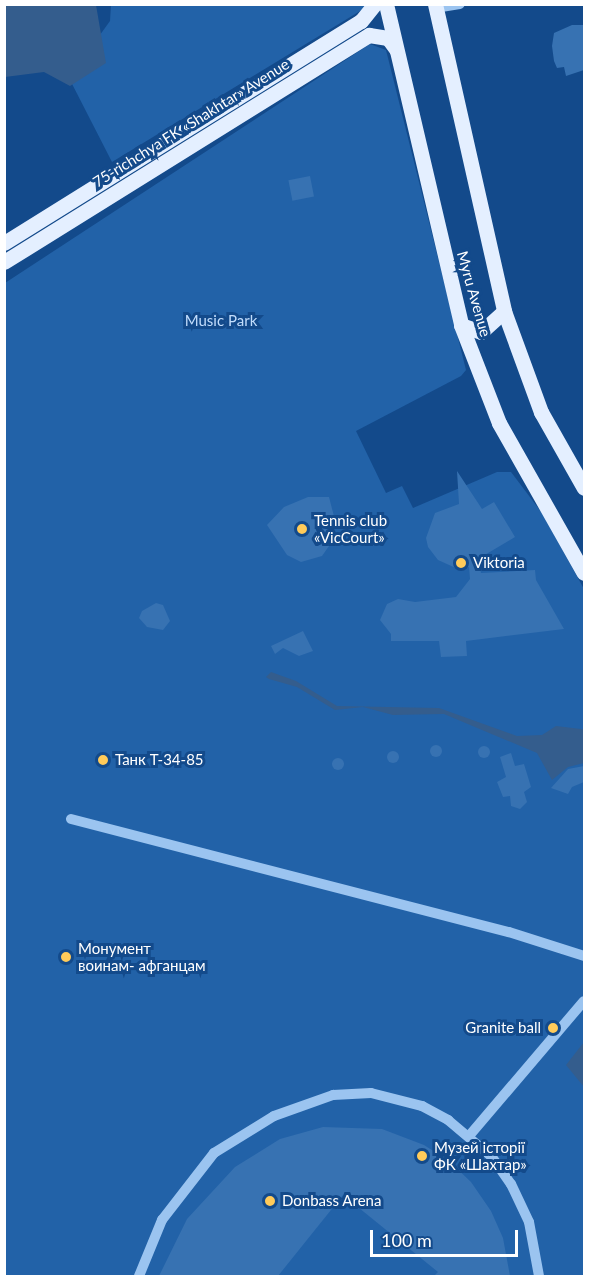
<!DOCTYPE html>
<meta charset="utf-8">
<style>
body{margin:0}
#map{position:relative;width:589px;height:1281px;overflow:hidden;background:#134a8b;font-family:Lato,sans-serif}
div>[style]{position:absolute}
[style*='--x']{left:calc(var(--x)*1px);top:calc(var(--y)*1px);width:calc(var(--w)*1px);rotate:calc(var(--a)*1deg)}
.green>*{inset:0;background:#2262a8}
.water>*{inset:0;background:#345d8d}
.building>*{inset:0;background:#3772b2;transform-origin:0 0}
.round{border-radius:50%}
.minor>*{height:10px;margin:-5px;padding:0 5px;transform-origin:5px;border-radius:5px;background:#9bc4f0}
.major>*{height:15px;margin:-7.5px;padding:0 7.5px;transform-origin:7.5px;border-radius:7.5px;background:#e4efff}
.dots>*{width:16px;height:16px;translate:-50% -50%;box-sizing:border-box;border:3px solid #134a8b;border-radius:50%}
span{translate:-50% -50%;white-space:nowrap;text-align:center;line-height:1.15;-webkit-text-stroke:6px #134a8b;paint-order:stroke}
.street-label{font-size:15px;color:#fff}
.park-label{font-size:15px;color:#c2ddfc}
.poi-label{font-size:15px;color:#fff}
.left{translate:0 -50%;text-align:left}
.right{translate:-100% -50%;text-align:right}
.frame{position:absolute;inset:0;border:6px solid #fff;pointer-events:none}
.scale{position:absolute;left:370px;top:1230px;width:148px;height:27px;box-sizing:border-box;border:3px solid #fff;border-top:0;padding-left:8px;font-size:18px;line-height:21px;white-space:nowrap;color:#fff;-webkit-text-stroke:4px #134a8b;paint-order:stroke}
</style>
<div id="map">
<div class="green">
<div style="clip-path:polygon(111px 5px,370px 5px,112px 162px,69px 78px,110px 21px)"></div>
<div style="clip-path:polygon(370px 44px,386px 50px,466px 370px,461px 376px,356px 431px,386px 493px,402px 486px,413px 508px,497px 472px,511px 472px,542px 513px,584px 589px,584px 1276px,5px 1276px,5px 283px)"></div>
</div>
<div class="water">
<div style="clip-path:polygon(4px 5px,96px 5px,106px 63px,70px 86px,44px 72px,5px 77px)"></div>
<div style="clip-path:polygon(271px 672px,296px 681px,337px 706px,439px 708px,517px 736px,542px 735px,556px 726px,581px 729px,584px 730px,584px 763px,568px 767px,552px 780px,537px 753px,444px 714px,393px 715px,363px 707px,335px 710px,297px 687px,269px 679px,266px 677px)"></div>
<div style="clip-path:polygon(584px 1042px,584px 1087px,566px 1065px)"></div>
</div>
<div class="building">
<div style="clip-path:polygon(572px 25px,584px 25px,584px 70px,566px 76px,564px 67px,557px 68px,554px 61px,552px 46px,554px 33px)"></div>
<div style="left:310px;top:176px;width:21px;height:22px;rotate:79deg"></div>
<div style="clip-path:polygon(457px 471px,482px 509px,494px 502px,515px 537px,478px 559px,481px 573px,535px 570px,536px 580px,564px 629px,466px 641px,467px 656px,441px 657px,439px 641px,391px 641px,391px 634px,380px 620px,387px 604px,398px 599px,415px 602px,456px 597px,470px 579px,469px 567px,458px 569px,438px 560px,428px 547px,426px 538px,435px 513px,459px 504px)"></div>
<div style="clip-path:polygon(308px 497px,329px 497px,337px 528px,331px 530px,334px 539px,322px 556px,301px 562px,287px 555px,267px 525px,284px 507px)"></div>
<div style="clip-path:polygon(156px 603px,163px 605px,170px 621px,163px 630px,147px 627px,139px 618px,142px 611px)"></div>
<div style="clip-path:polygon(303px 631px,313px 651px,299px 656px,283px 648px,275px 654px,271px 646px)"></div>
<div class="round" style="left:430px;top:745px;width:12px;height:12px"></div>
<div class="round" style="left:478px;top:746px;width:12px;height:12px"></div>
<div class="round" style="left:387px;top:751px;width:12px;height:12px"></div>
<div style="clip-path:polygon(511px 753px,515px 766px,524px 764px,531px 787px,524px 792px,527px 802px,520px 809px,511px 806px,510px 796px,503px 797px,497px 782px,506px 777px,500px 757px)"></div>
<div class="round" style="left:332px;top:758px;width:12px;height:12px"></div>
<div style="clip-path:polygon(584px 766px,584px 782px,572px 787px,568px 794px,551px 788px,568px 769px)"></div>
<div style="clip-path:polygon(323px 1127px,382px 1129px,424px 1145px,449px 1161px,471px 1182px,491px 1211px,503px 1238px,510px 1276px,434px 1276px,438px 1272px,343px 1195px,278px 1276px,159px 1276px,187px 1219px,235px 1167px,280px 1139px)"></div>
</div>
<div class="minor">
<div style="--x:435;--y:8;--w:25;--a:-9"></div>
<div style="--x:71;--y:819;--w:452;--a:14.5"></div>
<div style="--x:509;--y:932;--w:79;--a:17.7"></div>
<div style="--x:469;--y:1136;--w:177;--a:-49.6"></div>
<div style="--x:139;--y:1276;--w:61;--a:-67.7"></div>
<div style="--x:162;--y:1220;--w:85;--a:-52.2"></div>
<div style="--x:214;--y:1153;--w:70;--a:-31.7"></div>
<div style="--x:274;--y:1116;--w:63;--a:-19.6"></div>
<div style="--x:333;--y:1095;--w:38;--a:-3"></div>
<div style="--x:371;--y:1093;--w:53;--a:14.3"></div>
<div style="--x:422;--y:1106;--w:30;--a:28"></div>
<div style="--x:448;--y:1120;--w:57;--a:40.1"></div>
<div style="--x:492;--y:1157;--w:33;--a:55"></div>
<div style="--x:511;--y:1184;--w:42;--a:64.7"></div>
<div style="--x:529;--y:1222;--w:55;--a:79.5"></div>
</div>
<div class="major">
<div style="--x:386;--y:4;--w:330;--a:76.8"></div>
<div style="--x:461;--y:325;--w:105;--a:68.8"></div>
<div style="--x:499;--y:423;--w:172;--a:60.5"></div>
<div style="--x:435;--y:4;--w:315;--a:77.3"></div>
<div style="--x:504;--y:311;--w:108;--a:69.9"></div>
<div style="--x:541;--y:412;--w:87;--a:60.5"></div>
<div style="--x:4;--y:243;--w:420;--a:-31.9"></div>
<div style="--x:361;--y:21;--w:22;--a:-51"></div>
<div style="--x:4;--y:262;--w:430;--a:-31.9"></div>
<div style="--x:369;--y:35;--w:19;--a:9"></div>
<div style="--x:388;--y:38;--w:14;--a:54"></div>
<div style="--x:461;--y:325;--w:21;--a:19"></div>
<div style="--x:481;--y:332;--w:31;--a:-42"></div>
</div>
<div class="dots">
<div style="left:302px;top:529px;background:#ffcb5a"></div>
<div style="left:461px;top:563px;background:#ffcb5a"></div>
<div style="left:103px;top:760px;background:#ffcb5a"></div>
<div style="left:66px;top:957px;background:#ffcb5a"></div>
<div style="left:553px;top:1028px;background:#ffcb5a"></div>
<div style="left:422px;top:1156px;background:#ffcb5a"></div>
<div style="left:270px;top:1201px;background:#ffcb5a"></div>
</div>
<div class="street-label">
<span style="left:191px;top:123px;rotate:-32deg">75-richchya FK «Shakhtar» Avenue</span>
<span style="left:474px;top:294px;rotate:74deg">Myru Avenue</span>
</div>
<div class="park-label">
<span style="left:221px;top:321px">Music Park</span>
</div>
<div class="poi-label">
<span class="left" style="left:314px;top:529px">Tennis club<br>«VicCourt»</span>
<span class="left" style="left:473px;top:563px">Viktoria</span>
<span class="left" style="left:115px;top:760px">Танк Т-34-85</span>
<span class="left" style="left:78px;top:957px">Монумент<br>воинам- афганцам</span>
<span class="right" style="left:541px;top:1028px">Granite ball</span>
<span class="left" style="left:434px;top:1156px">Музей історії<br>ФК «Шахтар»</span>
<span class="left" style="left:282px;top:1201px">Donbass Arena</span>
</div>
<div class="frame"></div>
<div class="scale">100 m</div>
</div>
